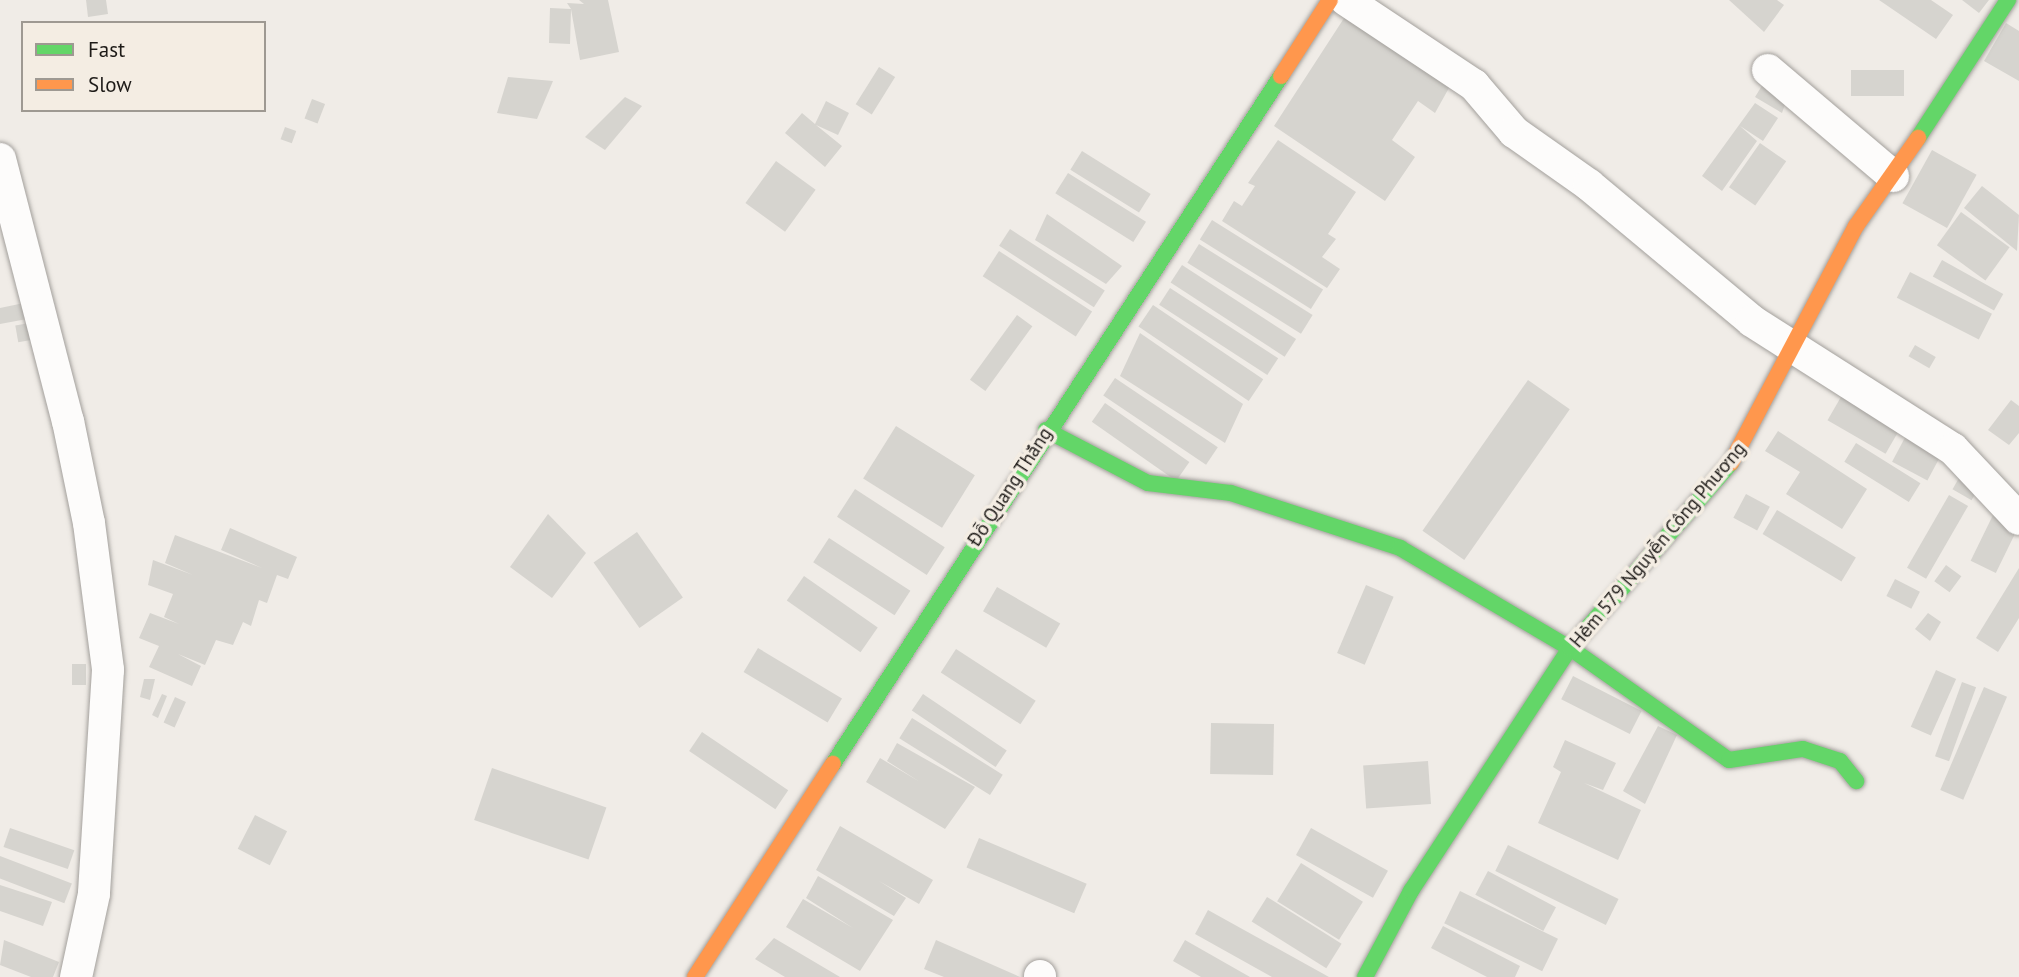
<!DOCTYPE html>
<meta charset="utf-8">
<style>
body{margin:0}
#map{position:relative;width:2019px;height:977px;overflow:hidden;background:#f0ece7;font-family:"PT Sans",sans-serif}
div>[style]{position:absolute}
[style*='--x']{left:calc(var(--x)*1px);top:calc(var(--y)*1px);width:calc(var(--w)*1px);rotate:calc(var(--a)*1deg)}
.building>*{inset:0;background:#d6d4cf;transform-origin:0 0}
.roads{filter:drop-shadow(0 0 2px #a3a09c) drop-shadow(0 0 2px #a3a09c)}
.street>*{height:32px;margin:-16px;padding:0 16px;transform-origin:16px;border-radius:16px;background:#fdfcfb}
.fast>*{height:16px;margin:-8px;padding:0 8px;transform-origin:8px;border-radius:8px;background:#63d668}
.slow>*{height:16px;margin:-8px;padding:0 8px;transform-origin:8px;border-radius:8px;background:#ff974d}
span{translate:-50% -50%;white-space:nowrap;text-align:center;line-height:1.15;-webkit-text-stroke:7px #f4ede3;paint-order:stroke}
.street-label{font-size:19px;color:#1e1b18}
.legend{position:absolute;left:21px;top:21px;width:245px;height:91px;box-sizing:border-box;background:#f4ede3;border:2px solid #9e9992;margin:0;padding:9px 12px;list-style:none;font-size:21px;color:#1e1b18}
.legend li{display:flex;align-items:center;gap:14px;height:35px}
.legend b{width:35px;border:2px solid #9e9992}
</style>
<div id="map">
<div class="building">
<div style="clip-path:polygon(86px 0,106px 0,108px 14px,88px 17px)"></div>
<div style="clip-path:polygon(579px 0,608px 0,619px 52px,580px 60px,571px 9px,570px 44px,549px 43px,550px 8px,571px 9px,567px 3px,584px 4px)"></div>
<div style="clip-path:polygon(1729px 0,1777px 0,1784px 5px,1764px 32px)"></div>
<div style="clip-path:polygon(1879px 0,1931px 0,1953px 15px,1936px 39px)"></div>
<div style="clip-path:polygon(1962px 0,1989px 0,1979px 13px)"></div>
<div style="clip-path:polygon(1348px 12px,1454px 79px,1435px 113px,1418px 101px,1392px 140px,1415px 157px,1385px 201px,1274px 126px)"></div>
<div style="clip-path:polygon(2006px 23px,2019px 31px,2019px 81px,1984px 61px)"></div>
<div style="left:879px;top:67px;width:19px;height:44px;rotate:32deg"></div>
<div style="left:1851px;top:70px;width:53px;height:26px"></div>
<div style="clip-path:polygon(1768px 76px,1788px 96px,1782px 113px,1755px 97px)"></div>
<div style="clip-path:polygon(508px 77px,553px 81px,537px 119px,497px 113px)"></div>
<div style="clip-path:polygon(625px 97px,642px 106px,605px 150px,585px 137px)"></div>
<div style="left:312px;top:99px;width:14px;height:21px;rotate:21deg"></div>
<div style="clip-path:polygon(826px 101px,849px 113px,838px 135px,816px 125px,842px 146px,825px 167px,785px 133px,802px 113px,815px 124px)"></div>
<div style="clip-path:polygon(1755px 103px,1778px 118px,1763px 141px,1740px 126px,1757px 141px,1722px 191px,1702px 176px)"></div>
<div style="left:285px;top:127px;width:12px;height:13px;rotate:20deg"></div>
<div style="clip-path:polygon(1278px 140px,1356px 192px,1328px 234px,1336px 239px,1322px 257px,1340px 269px,1327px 288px,1222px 221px,1234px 201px,1242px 206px,1255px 186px,1248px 183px)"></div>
<div style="left:1760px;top:143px;width:32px;height:54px;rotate:35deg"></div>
<div style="left:1932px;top:150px;width:51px;height:61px;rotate:29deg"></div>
<div style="left:1082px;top:151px;width:81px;height:22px;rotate:32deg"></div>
<div style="left:776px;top:161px;width:49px;height:52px;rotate:36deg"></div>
<div style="left:1068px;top:173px;width:92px;height:24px;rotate:32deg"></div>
<div style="clip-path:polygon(1982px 186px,2019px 215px,2017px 251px,1964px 208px)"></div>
<div style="left:1961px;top:212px;width:60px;height:41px;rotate:36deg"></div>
<div style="clip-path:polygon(1047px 214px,1122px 266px,1106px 284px,1035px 240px)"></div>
<div style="left:1212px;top:220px;width:131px;height:23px;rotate:32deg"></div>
<div style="left:1010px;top:229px;width:113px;height:20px;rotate:33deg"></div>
<div style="left:1199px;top:244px;width:134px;height:22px;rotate:32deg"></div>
<div style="left:999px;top:251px;width:111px;height:30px;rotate:33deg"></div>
<div style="left:1942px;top:260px;width:70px;height:19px;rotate:29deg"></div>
<div style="left:1182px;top:265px;width:136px;height:21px;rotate:33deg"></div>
<div style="left:1910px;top:272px;width:92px;height:29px;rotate:27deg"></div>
<div style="left:1170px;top:288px;width:129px;height:20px;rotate:33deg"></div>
<div style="clip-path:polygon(24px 303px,27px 319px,0 324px,0 308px)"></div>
<div style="left:1153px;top:305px;width:133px;height:26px;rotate:34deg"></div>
<div style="left:1017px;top:315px;width:19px;height:80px;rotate:36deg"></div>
<div style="left:35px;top:322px;width:17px;height:20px;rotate:80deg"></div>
<div style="clip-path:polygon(1140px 333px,1243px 404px,1225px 443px,1120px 376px)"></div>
<div style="left:1915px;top:345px;width:24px;height:13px;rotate:30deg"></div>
<div style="left:1115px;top:378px;width:124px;height:21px;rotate:34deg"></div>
<div style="left:1528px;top:380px;width:51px;height:184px;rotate:35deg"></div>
<div style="left:1845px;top:390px;width:67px;height:35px;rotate:30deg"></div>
<div style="clip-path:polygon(2011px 400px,2019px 406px,2019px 433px,2009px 445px,1988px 430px)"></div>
<div style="left:1105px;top:403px;width:103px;height:23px;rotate:35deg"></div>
<div style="left:896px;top:426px;width:93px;height:62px;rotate:32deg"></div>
<div style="left:1909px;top:430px;width:40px;height:36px;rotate:28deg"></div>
<div style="clip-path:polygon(1778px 431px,1867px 489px,1842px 529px,1786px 494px,1800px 472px,1765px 451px)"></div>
<div style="left:1856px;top:443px;width:76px;height:22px;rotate:32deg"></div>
<div style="left:1963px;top:471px;width:22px;height:21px;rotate:30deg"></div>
<div style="left:855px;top:489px;width:107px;height:33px;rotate:33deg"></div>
<div style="left:1746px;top:494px;width:27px;height:27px;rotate:28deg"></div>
<div style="left:1949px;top:495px;width:22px;height:84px;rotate:30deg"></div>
<div style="left:1777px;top:510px;width:92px;height:28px;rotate:31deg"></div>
<div style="clip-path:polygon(548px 514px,586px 553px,552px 598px,510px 567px)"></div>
<div style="left:1993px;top:515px;width:28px;height:51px;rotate:26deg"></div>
<div style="clip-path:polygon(230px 528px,297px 557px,288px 579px,277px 575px,267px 603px,259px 600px,251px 626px,243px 622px,233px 645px,216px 640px,205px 665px,178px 654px,201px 666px,192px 686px,149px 667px,159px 646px,139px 638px,150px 613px,179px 624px,164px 617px,173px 594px,148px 585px,153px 560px,193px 575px,165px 563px,175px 535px,262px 568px,221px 550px)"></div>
<div style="left:637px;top:532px;width:80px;height:53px;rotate:55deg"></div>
<div style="left:829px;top:538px;width:97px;height:29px;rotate:33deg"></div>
<div style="left:1946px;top:565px;width:19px;height:20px;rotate:36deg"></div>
<div style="clip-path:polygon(2019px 568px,2019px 618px,1998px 652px,1976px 638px)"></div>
<div style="left:804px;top:576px;width:90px;height:30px;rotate:35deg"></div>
<div style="left:1895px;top:579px;width:28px;height:19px;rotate:27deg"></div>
<div style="left:1366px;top:585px;width:30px;height:74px;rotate:23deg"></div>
<div style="left:997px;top:587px;width:73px;height:28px;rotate:30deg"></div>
<div style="clip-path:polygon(1928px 613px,1941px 622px,1930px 641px,1915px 629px)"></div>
<div style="left:758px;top:648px;width:98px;height:28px;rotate:31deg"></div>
<div style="left:956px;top:649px;width:95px;height:28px;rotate:33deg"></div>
<div style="left:72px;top:664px;width:14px;height:21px"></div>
<div style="left:1936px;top:670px;width:22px;height:62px;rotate:24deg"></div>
<div style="left:1573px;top:676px;width:77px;height:26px;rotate:27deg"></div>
<div style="clip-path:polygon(144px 679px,155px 679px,150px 700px,140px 697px)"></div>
<div style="left:1962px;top:682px;width:15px;height:79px;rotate:20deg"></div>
<div style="left:1984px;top:687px;width:25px;height:112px;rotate:23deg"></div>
<div style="clip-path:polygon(162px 694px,167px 696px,158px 718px,152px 715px)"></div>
<div style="left:923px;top:694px;width:101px;height:20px;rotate:34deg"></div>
<div style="left:175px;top:697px;width:12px;height:28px;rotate:24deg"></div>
<div style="left:912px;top:718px;width:107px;height:24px;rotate:32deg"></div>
<div style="left:1211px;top:723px;width:63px;height:51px;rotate:1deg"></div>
<div style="clip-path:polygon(1658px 726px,1677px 735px,1645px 804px,1623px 791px)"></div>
<div style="left:702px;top:732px;width:104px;height:23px;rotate:34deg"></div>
<div style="clip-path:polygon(1565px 740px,1616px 763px,1603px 790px,1584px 783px,1641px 810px,1618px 860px,1538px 823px,1561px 772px,1553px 767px)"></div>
<div style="clip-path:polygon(897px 743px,975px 787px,945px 829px,866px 782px,880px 758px,920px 782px,887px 761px)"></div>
<div style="left:1428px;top:761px;width:43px;height:65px;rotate:86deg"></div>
<div style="left:492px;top:768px;width:121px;height:55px;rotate:19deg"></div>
<div style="left:255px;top:815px;width:36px;height:38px;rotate:27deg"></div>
<div style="clip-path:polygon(840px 826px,933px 880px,919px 904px,879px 881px,906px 898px,894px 916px,816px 870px)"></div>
<div style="left:10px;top:828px;width:68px;height:20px;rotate:19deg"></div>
<div style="left:1311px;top:828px;width:88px;height:31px;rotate:29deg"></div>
<div style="left:979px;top:838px;width:117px;height:32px;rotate:23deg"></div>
<div style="left:1508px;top:845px;width:123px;height:29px;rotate:26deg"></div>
<div style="left:0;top:856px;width:77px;height:21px;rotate:21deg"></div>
<div style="left:1301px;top:863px;width:73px;height:45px;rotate:32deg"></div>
<div style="left:1488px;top:871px;width:77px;height:27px;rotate:28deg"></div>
<div style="clip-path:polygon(818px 876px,893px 920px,860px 971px,786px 927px,803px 899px,853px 928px,806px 898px)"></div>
<div style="clip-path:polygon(0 885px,52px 902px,43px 926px,0 911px)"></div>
<div style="left:1460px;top:891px;width:109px;height:36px;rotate:26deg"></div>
<div style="left:1267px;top:897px;width:88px;height:29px;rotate:32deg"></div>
<div style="clip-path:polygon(1208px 910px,1329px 977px,1272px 977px,1195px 934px)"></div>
<div style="clip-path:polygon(1443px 926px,1520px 966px,1515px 977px,1487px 977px,1431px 948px)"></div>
<div style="clip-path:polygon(774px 938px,840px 977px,785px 977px,755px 959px)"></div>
<div style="clip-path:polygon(4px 940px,59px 962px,53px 977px,31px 977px,0 965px)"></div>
<div style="clip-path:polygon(936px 940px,1020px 977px,944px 977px,924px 969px)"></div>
<div style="clip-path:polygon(1185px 940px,1250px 977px,1201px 977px,1173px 961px)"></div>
</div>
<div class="roads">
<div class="street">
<div style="--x:1346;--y:0;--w:154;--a:33.6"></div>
<div style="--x:1474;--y:85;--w:62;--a:49.6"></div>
<div style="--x:1514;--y:132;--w:92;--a:35.2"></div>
<div style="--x:1589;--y:185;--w:212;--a:39.8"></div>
<div style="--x:1752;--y:321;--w:238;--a:32.5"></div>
<div style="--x:1953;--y:449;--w:96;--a:46.7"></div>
<div style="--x:1768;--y:70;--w:164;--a:40.3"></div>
<div style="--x:0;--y:159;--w:271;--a:75.5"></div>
<div style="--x:68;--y:421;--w:104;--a:78.4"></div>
<div style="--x:89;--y:523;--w:148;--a:82.6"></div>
<div style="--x:108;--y:670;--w:224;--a:93.6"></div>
<div style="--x:94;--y:894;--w:85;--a:102.2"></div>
<div style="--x:1040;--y:977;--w:1;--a:-90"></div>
</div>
<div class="fast">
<div style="--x:1918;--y:138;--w:165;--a:-56.9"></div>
<div style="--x:1046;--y:430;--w:115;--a:27.5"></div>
<div style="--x:1148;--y:483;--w:84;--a:6.9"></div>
<div style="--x:1231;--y:493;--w:178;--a:18"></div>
<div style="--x:1400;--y:548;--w:197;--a:30.5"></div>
<div style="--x:1570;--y:648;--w:194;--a:35.2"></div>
<div style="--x:1729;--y:760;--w:75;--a:-8.5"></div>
<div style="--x:1803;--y:749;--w:39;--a:18"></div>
<div style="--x:1840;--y:761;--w:26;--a:51"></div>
<div style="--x:833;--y:764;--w:821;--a:-56.93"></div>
<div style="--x:1365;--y:977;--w:98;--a:-61.9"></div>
<div style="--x:1411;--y:891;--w:290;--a:-56.8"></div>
<div style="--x:1570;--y:648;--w:245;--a:-49"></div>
</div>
<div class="slow">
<div style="--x:1281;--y:76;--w:90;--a:-57.2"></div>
<div style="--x:1731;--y:463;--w:268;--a:-62.2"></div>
<div style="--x:1856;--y:226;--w:108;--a:-54.8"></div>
<div style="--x:695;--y:977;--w:254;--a:-57.1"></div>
</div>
</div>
<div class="street-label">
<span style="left:1010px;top:487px;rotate:-57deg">Đỗ Quang Thắng</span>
<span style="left:1658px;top:545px;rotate:-50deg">Hẻm 579 Nguyễn Công Phương</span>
</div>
<ul class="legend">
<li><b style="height:9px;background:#63d668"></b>Fast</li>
<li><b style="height:9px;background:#ff974d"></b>Slow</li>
</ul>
</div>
